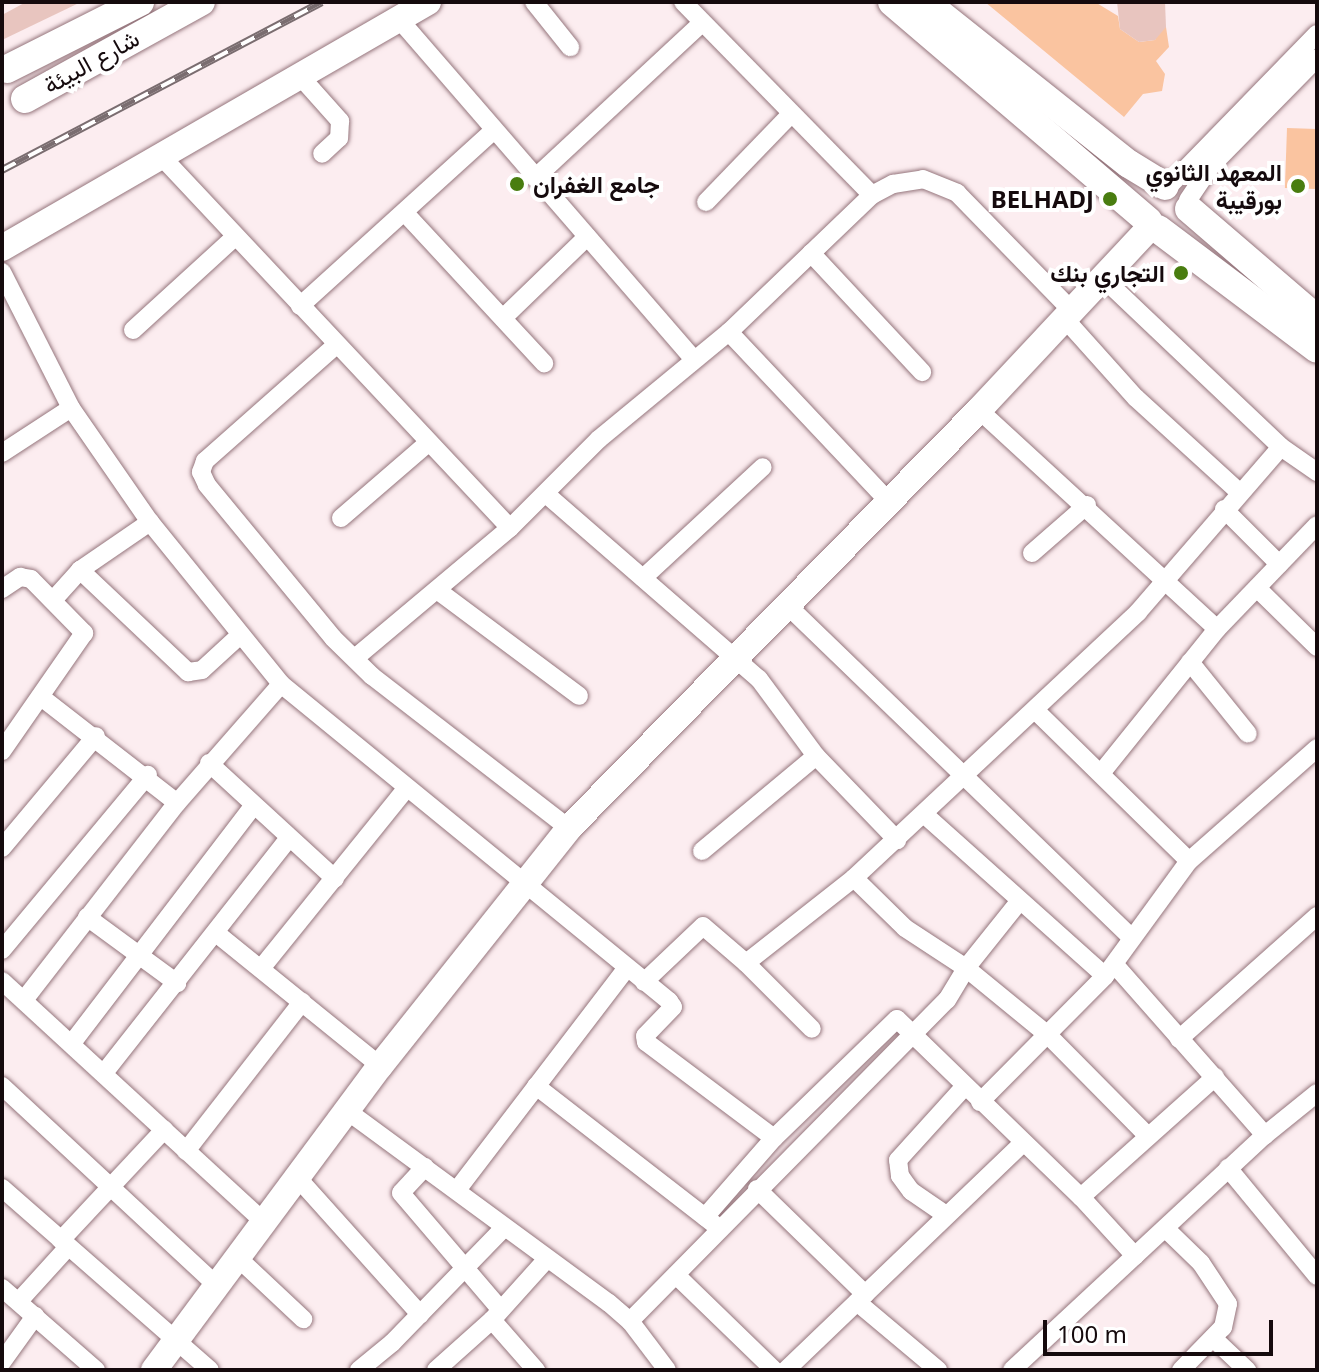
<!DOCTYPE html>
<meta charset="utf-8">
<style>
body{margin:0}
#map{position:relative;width:1319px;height:1372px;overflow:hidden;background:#fcedf0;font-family:"Noto Sans",Vazirmatn,sans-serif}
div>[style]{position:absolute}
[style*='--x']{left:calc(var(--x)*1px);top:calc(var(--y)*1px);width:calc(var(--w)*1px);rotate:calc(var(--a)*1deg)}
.green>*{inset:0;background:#fac4a0;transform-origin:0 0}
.building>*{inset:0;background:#e8c5bf}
.roads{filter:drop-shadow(0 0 2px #95757c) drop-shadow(0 0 2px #95757c)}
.street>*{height:18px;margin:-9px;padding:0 9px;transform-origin:9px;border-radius:9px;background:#fff}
.secondary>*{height:26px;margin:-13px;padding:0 13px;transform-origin:13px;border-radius:13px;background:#fff}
.primary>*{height:28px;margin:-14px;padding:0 14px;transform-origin:14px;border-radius:14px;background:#fff}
.rail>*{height:8px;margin-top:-4px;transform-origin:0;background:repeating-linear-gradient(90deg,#fff 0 15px,#7a6d70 0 30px);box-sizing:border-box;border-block:2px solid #7a6d70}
.dots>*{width:22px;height:22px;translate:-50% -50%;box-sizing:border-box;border:4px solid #fff;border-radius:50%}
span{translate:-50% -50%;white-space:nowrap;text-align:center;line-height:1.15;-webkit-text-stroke:8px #fff;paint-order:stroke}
.street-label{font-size:24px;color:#150a0d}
.poi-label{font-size:24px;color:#150a0d;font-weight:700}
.right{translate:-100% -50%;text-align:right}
.left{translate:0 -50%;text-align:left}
.frame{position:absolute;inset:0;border:4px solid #150a0d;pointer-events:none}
.scale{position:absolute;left:1043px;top:1320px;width:230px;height:36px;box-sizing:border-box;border:4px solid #150a0d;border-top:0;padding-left:10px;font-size:24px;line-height:28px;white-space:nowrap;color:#150a0d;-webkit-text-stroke:6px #fff;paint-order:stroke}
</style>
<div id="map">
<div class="green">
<div style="clip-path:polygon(985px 2px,1095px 2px,1118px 16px,1120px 29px,1139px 42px,1155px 40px,1159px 28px,1166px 27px,1169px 47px,1156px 61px,1165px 74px,1162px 91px,1143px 94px,1124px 117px)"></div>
<div style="left:1287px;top:128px;width:30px;height:60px;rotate:2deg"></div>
</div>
<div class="building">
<div style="clip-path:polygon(26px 2px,81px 2px,2px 40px,2px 15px)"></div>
<div style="clip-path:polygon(1117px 2px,1165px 2px,1166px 27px,1155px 40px,1139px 42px,1120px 29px)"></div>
</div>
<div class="roads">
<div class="street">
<div style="--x:534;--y:2;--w:58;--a:51.3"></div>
<div style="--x:683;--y:2;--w:270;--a:45.6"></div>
<div style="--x:398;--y:18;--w:452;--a:49.1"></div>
<div style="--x:299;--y:75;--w:62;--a:48.3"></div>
<div style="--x:340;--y:121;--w:17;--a:93"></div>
<div style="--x:339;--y:138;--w:23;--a:137"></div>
<div style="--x:161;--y:156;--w:510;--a:46.83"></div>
<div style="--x:535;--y:178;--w:226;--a:-42.9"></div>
<div style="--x:1169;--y:186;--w:212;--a:-45.8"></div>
<div style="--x:1188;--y:200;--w:41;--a:-55.9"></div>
<div style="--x:1211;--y:166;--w:151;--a:-45.5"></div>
<div style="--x:706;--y:202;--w:121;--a:-46"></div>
<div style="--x:405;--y:213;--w:205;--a:47.2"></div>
<div style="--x:811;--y:253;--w:163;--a:47"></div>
<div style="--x:2;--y:272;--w:153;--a:63.1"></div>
<div style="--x:71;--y:408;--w:139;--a:55.3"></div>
<div style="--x:150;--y:522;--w:208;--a:51"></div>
<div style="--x:281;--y:684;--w:501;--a:39.25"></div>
<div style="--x:669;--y:1001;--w:7;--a:56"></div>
<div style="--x:673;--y:1007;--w:40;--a:134"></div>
<div style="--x:645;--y:1036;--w:6;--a:81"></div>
<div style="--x:646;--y:1042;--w:160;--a:36.9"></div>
<div style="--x:1103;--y:278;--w:245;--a:43.5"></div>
<div style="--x:1281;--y:447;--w:44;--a:34.8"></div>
<div style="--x:300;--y:306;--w:261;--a:-42.2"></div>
<div style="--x:503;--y:318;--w:117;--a:-44"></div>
<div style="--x:1065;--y:319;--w:106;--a:48.1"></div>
<div style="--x:1136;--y:398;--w:139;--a:42.4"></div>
<div style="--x:133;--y:330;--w:138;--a:-42.4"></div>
<div style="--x:729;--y:332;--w:233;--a:46.7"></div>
<div style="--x:335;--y:346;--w:174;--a:138.5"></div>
<div style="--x:205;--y:461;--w:12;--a:110"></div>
<div style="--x:201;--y:472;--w:14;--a:65"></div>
<div style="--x:207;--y:485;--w:198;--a:50.5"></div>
<div style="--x:333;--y:638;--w:54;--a:44.3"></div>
<div style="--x:372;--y:676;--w:249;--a:37.7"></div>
<div style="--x:979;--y:410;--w:323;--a:42.6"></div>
<div style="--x:2;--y:453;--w:82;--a:-33.1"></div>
<div style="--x:546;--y:494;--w:282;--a:41"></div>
<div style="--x:759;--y:679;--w:96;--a:53.5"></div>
<div style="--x:816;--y:756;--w:117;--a:46"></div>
<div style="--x:1224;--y:509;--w:78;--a:45"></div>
<div style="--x:341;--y:518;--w:115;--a:-40.8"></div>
<div style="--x:1032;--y:553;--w:73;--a:-41.1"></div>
<div style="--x:80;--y:570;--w:149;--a:43.4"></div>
<div style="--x:188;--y:672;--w:14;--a:-8"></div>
<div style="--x:202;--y:670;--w:52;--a:-42.6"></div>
<div style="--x:643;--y:578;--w:163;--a:-42.8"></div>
<div style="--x:1257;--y:588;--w:84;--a:44.5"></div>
<div style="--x:2;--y:589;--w:22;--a:-34"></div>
<div style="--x:20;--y:577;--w:11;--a:10"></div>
<div style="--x:31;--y:579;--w:76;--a:45.5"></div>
<div style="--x:84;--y:633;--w:144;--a:124.8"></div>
<div style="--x:437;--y:590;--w:177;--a:36.7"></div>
<div style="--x:55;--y:598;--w:38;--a:-48"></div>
<div style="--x:80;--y:570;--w:85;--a:-34.4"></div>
<div style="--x:787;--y:605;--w:479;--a:44"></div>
<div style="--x:355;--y:658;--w:202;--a:-40"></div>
<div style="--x:510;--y:528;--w:126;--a:-45"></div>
<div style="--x:599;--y:439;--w:168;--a:-39.5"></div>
<div style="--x:729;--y:332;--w:198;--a:-43.8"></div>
<div style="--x:872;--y:195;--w:24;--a:-28"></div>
<div style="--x:893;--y:184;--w:30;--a:-9"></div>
<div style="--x:923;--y:179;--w:37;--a:22"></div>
<div style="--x:957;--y:193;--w:165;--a:45.7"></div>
<div style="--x:1190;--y:662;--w:92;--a:51.1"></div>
<div style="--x:41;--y:697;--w:172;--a:37.9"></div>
<div style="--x:1036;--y:711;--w:214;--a:44.4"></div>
<div style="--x:209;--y:763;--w:171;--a:42.6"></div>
<div style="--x:1102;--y:772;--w:184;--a:-51.2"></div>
<div style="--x:1217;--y:629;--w:144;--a:-46.1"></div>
<div style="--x:925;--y:815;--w:241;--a:41.8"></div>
<div style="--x:2;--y:848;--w:146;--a:-50"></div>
<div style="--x:702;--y:851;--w:148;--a:-39.8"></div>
<div style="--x:854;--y:878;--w:71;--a:44.4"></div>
<div style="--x:905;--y:928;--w:73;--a:33.3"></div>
<div style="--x:966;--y:968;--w:107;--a:39.3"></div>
<div style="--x:1049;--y:1036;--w:139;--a:45.3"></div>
<div style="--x:87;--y:917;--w:112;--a:36.3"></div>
<div style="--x:216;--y:933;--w:211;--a:39"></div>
<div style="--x:2;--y:950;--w:228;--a:-50.2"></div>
<div style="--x:746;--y:963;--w:93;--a:45"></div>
<div style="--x:1115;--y:965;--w:227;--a:48.6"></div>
<div style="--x:263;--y:966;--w:228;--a:-51.1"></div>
<div style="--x:2;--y:981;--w:356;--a:42.6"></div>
<div style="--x:644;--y:982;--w:81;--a:-43.5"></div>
<div style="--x:703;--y:926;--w:57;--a:40.7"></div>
<div style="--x:746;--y:963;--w:137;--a:-38.2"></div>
<div style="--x:854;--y:878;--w:389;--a:-43.1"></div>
<div style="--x:1138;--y:612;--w:218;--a:-49.1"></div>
<div style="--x:24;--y:1000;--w:249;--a:-52.2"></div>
<div style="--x:177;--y:803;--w:158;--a:-48.8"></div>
<div style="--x:1179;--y:1039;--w:185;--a:-41.7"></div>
<div style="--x:72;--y:1043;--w:298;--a:-52.6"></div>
<div style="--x:104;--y:1073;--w:298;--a:-51.8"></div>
<div style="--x:2;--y:1086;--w:292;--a:42.9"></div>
<div style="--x:536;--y:1086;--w:225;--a:37.8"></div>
<div style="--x:980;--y:1102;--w:177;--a:-45.2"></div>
<div style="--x:1105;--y:976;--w:142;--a:-53.9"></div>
<div style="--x:1189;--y:861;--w:171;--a:-41.4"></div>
<div style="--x:346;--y:1110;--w:326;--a:36.3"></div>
<div style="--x:609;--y:1303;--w:28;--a:41"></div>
<div style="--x:630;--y:1321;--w:61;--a:52.9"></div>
<div style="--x:186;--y:1151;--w:189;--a:-52.1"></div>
<div style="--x:425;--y:1167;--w:35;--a:133"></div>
<div style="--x:401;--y:1193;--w:153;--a:49.5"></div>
<div style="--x:1228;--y:1168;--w:140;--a:50.5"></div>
<div style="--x:296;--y:1176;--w:186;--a:48.1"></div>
<div style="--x:2;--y:1188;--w:276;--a:41.2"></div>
<div style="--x:757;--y:1189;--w:151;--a:44.2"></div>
<div style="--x:457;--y:1190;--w:277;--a:-52.6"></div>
<div style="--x:1081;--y:1197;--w:180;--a:-41.8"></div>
<div style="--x:946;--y:1215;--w:42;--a:-145.6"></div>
<div style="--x:911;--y:1191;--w:19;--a:-126"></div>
<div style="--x:900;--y:1176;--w:16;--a:-97"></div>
<div style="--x:898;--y:1160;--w:100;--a:-47.8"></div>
<div style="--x:705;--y:1217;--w:105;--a:-48.9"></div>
<div style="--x:774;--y:1138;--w:171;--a:-44.1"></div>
<div style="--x:897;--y:1019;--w:256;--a:44.1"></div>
<div style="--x:1081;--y:1197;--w:80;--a:47.5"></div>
<div style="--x:1167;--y:1230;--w:47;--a:44.1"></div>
<div style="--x:1201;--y:1263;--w:49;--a:56.6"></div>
<div style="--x:1228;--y:1304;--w:24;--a:102"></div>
<div style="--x:1223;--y:1327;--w:60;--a:134.3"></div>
<div style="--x:61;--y:1240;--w:151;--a:-46.9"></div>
<div style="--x:237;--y:1257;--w:91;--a:43.2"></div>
<div style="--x:676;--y:1275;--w:136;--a:44.1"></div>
<div style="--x:2;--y:1288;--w:125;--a:41.1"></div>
<div style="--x:19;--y:1301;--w:73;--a:-47.8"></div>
<div style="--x:857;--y:1302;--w:106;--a:40"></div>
<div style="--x:492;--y:1320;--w:67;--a:48.7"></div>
<div style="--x:630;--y:1321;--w:451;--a:-45.4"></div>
<div style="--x:947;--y:1000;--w:37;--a:-59"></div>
<div style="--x:966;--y:968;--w:83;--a:-51.3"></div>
<div style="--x:1213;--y:1338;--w:47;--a:43.3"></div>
<div style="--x:2;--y:1362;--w:57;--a:-54.3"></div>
<div style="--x:359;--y:1370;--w:43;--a:-39.3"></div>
<div style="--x:392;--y:1343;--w:161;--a:-45.8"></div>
<div style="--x:436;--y:1370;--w:75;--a:-41.8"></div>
<div style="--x:492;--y:1320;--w:82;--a:-48"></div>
<div style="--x:786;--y:1370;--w:327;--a:-43.8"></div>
<div style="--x:1012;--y:1370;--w:345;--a:-42.9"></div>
<div style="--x:1265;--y:1135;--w:67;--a:-38.9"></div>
</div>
<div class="secondary">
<div style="--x:2;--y:248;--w:492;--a:-30"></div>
<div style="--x:154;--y:1370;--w:379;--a:-53.4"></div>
<div style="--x:380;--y:1066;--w:304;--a:-51.5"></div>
<div style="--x:569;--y:828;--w:586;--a:-45.55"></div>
<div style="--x:979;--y:410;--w:253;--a:-46.9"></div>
</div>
<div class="primary">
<div style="--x:892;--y:2;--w:337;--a:40.5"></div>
<div style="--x:925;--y:2;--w:260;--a:38.5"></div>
<div style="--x:1129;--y:164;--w:42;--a:31.4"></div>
<div style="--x:7;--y:69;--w:149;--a:-26.7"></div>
<div style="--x:25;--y:99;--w:201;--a:-28.9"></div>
<div style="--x:1189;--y:209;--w:169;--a:40.7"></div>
<div style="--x:1158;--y:229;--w:199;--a:37"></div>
</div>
</div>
<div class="rail">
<div style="--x:2;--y:170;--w:361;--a:-27.7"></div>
</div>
<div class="dots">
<div style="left:517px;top:184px;background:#497d10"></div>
<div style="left:1298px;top:186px;background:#497d10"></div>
<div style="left:1110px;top:199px;background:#497d10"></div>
<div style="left:1181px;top:273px;background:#497d10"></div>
</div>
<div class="street-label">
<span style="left:91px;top:61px;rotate:-29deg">شارع البيئة</span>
</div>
<div class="poi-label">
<span class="right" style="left:1282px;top:186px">المعهد الثانوي<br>بورقيبة</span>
<span class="left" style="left:533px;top:184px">جامع الغفران</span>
<span class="right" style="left:1094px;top:199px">BELHADJ</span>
<span class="right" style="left:1165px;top:273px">التجاري بنك</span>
</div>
<div class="frame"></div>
<div class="scale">100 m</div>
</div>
